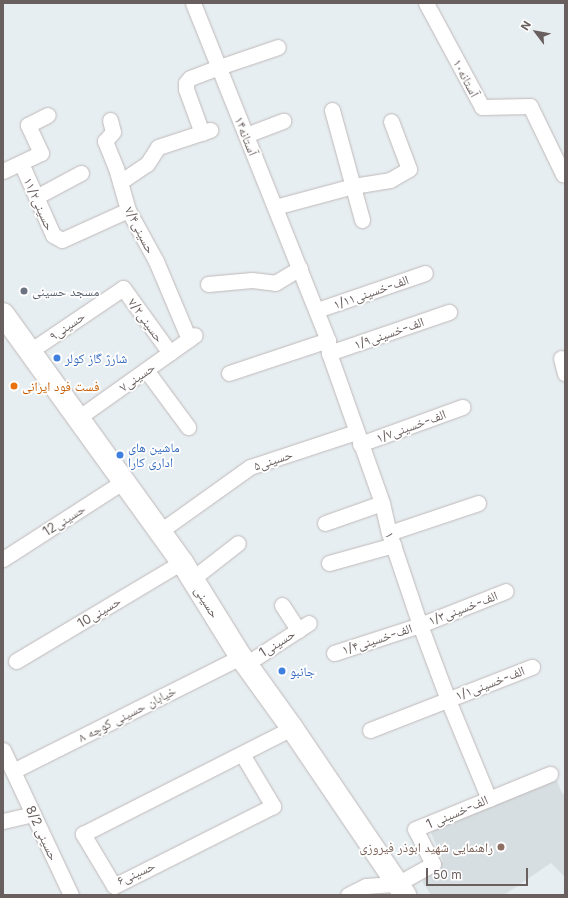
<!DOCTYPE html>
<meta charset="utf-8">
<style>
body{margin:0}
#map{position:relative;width:568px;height:898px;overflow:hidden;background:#e7eef2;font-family:Inter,"Noto Naskh Arabic",sans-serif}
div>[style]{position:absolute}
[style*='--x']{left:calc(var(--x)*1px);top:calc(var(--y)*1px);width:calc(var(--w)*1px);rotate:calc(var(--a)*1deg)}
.education>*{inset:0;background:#d6dee2}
.roads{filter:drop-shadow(0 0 1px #bfb8b7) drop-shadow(0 0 1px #bfb8b7)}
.street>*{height:15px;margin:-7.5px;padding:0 7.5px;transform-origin:7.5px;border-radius:7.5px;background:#fff}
.secondary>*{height:22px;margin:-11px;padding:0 11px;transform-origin:11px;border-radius:11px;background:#fff}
.dots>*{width:11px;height:11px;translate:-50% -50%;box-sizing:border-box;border:2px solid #fff;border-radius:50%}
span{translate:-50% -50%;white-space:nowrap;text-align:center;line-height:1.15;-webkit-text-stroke:3.5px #fff;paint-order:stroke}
.street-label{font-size:13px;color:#695f5e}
.worship-label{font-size:13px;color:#5b616d}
.left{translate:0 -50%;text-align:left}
.shop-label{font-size:13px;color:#366cbe}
.food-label{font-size:13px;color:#c56008}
.education-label{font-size:13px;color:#785e54}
.right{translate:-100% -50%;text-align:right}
.frame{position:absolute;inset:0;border:4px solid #695f5e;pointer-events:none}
.north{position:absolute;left:516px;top:12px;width:40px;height:40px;-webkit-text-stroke:3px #fff;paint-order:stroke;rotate:302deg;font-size:11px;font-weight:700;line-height:16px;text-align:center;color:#695f5e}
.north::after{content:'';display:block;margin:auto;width:14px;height:18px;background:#695f5e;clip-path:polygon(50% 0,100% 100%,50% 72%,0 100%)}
.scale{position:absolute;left:426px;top:868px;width:102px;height:18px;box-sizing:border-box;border:2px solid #695f5e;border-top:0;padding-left:5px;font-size:12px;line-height:14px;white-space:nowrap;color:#695f5e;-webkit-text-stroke:3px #fff;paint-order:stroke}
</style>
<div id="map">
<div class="education">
<div style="clip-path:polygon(556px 778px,561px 791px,565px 796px,565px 877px,551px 863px,504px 895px,431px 895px,423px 883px,424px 875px,443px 861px,431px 833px,439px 823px)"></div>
</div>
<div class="roads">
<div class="street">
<div style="--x:193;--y:3;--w:363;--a:68.2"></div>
<div style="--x:328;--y:340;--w:13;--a:86"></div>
<div style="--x:329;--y:353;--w:159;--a:70.5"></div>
<div style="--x:382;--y:503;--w:31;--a:77"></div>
<div style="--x:389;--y:533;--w:97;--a:71.4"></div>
<div style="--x:420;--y:625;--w:80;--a:69.5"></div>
<div style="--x:448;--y:700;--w:107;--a:67.5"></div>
<div style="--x:426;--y:3;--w:118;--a:61.7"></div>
<div style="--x:482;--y:107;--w:48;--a:-1.2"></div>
<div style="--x:530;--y:106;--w:76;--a:64.1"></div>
<div style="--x:563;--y:174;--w:2;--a:0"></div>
<div style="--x:332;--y:110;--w:114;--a:74.7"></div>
<div style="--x:110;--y:120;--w:12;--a:76"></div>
<div style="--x:113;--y:132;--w:12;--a:132"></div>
<div style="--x:105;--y:141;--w:29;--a:68"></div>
<div style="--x:116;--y:168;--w:44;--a:74.1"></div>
<div style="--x:128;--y:210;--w:58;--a:61.2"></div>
<div style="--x:156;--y:261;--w:85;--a:67.1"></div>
<div style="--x:202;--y:133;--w:47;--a:-110"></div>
<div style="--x:186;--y:89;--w:6;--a:-90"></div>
<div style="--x:186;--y:83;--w:6;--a:-51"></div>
<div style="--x:190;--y:78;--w:31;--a:-21"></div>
<div style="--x:219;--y:67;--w:62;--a:-18.7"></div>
<div style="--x:246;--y:135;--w:40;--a:-21"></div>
<div style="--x:21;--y:163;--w:79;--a:66"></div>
<div style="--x:53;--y:235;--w:10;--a:29"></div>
<div style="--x:62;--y:240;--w:72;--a:-24.4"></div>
<div style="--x:3;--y:171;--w:42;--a:-25.3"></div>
<div style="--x:41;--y:153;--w:31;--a:-115"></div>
<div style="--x:28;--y:125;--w:22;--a:-27"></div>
<div style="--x:120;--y:182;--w:32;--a:-34"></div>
<div style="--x:147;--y:164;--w:20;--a:-57"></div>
<div style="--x:158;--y:147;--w:55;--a:-18.1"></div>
<div style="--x:36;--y:197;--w:51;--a:-28.1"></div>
<div style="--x:275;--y:207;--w:81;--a:-15.1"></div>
<div style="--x:353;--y:186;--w:37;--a:-9"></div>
<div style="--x:390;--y:180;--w:22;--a:-30"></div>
<div style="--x:409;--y:169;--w:51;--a:-110.6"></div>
<div style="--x:208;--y:284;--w:44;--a:-5.2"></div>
<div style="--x:252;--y:280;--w:23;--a:7"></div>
<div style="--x:275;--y:283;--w:29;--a:-31"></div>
<div style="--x:317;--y:310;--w:114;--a:-18.9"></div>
<div style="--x:30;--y:351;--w:112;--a:-34.1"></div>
<div style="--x:123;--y:288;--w:80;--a:54.1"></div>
<div style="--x:329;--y:353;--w:127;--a:-18.9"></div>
<div style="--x:561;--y:358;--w:16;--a:76"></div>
<div style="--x:146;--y:370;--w:71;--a:53.6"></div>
<div style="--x:229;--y:373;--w:104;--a:-18.4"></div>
<div style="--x:78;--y:418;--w:143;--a:-35.4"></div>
<div style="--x:360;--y:444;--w:109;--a:-19.9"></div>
<div style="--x:325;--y:523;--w:60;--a:-19.3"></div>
<div style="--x:159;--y:532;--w:112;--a:-35.5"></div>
<div style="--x:250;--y:467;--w:112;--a:-18.3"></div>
<div style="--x:389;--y:533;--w:94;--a:-18.6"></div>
<div style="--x:3;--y:559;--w:144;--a:-32.8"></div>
<div style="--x:329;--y:563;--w:67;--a:-15.5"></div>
<div style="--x:192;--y:579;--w:58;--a:-38"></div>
<div style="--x:282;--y:605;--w:30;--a:57"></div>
<div style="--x:334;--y:653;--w:90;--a:-18"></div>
<div style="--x:420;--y:625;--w:92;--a:-21.6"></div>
<div style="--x:16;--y:661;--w:193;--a:-30.8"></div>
<div style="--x:246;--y:664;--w:75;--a:-33.1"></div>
<div style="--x:370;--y:730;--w:174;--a:-21.3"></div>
<div style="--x:3;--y:750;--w:160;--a:64.9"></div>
<div style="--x:242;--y:754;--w:61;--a:59.2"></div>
<div style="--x:273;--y:806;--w:178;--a:153.3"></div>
<div style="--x:114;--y:886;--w:61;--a:-120.8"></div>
<div style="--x:83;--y:834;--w:234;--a:-26.9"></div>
<div style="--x:13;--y:771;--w:255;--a:-26.6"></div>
<div style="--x:3;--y:821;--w:31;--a:-13"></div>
<div style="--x:348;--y:895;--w:20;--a:-27"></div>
<div style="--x:366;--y:886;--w:31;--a:-4"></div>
<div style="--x:397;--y:884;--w:41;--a:-29.1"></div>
<div style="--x:433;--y:864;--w:39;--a:-117"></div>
<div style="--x:415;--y:829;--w:146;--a:-22.2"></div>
</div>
<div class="secondary">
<div style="--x:3;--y:314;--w:306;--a:54.2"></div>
<div style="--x:182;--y:562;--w:112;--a:58.2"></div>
<div style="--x:241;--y:657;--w:87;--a:54.3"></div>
<div style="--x:292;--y:728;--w:202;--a:55.9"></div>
</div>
</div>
<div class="dots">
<div style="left:24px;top:291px;background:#6b7280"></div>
<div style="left:57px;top:358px;background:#3f7fe0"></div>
<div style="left:14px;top:386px;background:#e8710a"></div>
<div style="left:120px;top:455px;background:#3f7fe0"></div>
<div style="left:282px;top:671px;background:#3f7fe0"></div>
<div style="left:501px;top:847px;background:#8d6e63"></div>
</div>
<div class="street-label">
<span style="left:466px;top:78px;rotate:62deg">آستانه۱۰</span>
<span style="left:246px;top:136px;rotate:68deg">آستانه۱۴</span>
<span style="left:39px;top:204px;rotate:66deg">حسینی۱۱/۲</span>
<span style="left:140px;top:230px;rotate:63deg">حسینی۷/۴</span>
<span style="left:371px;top:292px;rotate:-19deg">الف-خسینی۱/۱۱</span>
<span style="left:146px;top:320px;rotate:54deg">حسینی۷/۲</span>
<span style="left:67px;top:326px;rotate:-35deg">حسینی۹</span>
<span style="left:389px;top:333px;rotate:-19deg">الف-خسینی۱/۹</span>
<span style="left:137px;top:377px;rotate:-35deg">حسینی۷</span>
<span style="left:411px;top:426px;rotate:-20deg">الف-خسینی۱/۷</span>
<span style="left:273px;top:460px;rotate:-19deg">حسینی۵</span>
<span style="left:64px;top:520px;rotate:-33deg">حسینی12</span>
<span style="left:390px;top:535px;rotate:73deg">۱</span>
<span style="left:207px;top:602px;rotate:58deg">حسینی</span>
<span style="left:463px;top:608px;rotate:-21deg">الف-خسینی۱/۳</span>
<span style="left:99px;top:612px;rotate:-31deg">حسینی10</span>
<span style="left:377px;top:639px;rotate:-18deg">الف-خسینی۱/۴</span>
<span style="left:277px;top:643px;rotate:-33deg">حسینی1</span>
<span style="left:490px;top:683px;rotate:-21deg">الف-خسینی۱/۱</span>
<span style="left:127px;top:714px;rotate:-27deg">خیابان حسینی کوچه ۸</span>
<span style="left:457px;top:812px;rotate:-23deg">1 الف-خسینی</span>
<span style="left:42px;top:833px;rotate:65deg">8/2 حسینی</span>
<span style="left:136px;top:873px;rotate:-24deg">حسینی۶</span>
</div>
<div class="worship-label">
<span class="left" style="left:32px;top:291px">مسجد حسینی</span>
</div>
<div class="shop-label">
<span class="left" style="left:65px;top:358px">شارژ گاز کولر</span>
<span class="left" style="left:128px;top:455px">ماشین های<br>اداری کارا</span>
<span class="left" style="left:290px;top:671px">جانبو</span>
</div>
<div class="food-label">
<span class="left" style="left:22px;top:386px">فست فود ایرانی</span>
</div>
<div class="education-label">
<span class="right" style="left:493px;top:847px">راهنمایی شهید ابوذر فیروزی</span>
</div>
<div class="frame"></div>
<div class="north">N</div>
<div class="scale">50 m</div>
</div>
